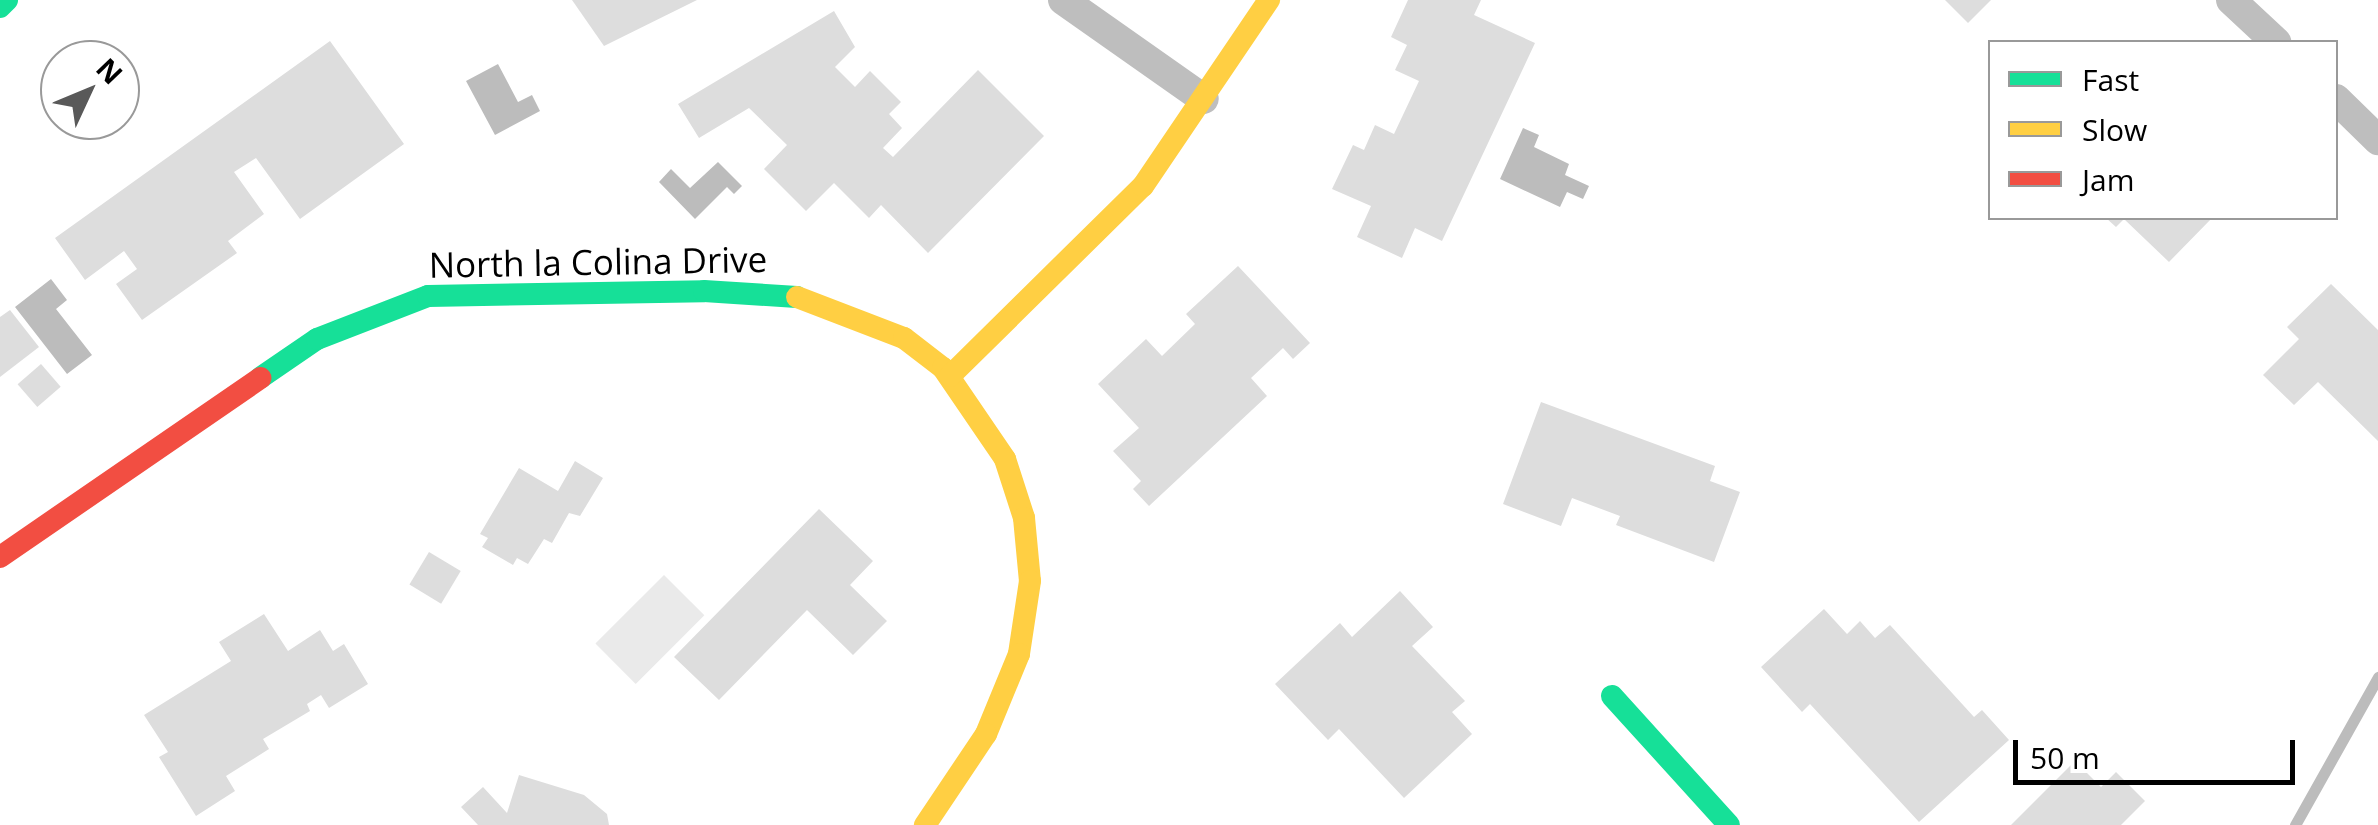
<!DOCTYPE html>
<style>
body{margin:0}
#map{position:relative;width:2378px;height:825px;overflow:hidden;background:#fff;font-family:"Open Sans",sans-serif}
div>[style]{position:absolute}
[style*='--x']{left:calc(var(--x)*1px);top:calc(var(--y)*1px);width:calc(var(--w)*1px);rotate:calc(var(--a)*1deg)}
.green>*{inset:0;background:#eaeaea;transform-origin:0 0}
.water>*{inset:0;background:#bcbcbc}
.stream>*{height:11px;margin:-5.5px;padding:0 5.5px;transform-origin:5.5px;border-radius:5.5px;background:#bcbcbc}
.building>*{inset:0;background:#ddd;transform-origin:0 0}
.street>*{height:30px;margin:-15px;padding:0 15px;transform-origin:15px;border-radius:15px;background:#bebebe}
.fast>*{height:22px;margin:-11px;padding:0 11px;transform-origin:11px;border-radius:11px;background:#16e098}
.slow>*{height:22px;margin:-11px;padding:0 11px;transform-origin:11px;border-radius:11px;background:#ffcf43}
.jam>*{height:22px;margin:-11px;padding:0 11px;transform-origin:11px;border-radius:11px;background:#f24e42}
span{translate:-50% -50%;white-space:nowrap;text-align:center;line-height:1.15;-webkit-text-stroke:9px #fff;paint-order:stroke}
.street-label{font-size:35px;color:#000}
.legend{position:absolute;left:1988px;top:40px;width:350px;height:180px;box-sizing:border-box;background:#fff;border:2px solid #999;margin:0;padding:12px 18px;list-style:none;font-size:30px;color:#000}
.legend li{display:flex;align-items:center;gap:20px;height:50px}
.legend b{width:50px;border:2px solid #999}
.north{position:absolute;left:40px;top:40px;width:100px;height:100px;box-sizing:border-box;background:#fff;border:2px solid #999;border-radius:50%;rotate:46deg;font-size:28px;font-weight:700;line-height:40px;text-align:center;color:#000}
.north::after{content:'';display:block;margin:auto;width:35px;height:45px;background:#595959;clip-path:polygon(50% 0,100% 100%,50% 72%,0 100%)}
.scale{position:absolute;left:2013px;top:740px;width:282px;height:45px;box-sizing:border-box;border:5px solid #000;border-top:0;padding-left:12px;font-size:30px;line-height:35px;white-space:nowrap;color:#000;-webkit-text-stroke:8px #fff;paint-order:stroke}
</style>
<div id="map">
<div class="green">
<div style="left:664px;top:575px;width:57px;height:97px;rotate:45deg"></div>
</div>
<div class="water">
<div style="clip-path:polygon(498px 64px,518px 102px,532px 95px,540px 111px,495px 135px,466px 81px)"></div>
<div style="clip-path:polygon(1523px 128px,1539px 135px,1534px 147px,1569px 164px,1565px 175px,1589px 186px,1583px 199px,1567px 192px,1560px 207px,1500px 179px)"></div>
<div style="clip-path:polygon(718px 162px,742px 186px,734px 194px,727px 187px,695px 219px,659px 182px,671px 169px,690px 188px)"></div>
<div style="clip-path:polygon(51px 279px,67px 300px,56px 309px,92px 355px,67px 374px,15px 307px)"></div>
</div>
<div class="stream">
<div style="--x:2295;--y:825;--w:170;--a:-60.7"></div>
</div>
<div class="building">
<div style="clip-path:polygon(572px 0,697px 0,604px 46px)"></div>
<div style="clip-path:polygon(1408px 0,1481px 0,1474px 15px,1535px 43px,1442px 241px,1415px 228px,1402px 258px,1357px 237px,1371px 206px,1332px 189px,1353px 145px,1364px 150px,1375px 125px,1394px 134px,1419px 81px,1395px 70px,1407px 45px,1391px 37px)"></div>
<div style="clip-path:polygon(1945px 0,1991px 0,1968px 23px)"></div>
<div style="clip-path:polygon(834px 11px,855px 47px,835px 67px,855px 87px,870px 71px,901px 102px,889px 114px,902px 128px,883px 148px,893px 157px,978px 70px,1044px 136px,928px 253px,881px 205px,869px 218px,834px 183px,806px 211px,764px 169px,787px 145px,749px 108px,699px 138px,678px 104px)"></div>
<div style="clip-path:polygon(330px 41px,404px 144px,300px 219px,256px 158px,234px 172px,264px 214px,228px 241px,237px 253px,142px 320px,116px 284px,137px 269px,124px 251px,85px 280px,55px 238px)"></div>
<div style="clip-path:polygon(2106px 218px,2212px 218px,2169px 262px,2124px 219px,2116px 227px)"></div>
<div style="clip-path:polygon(1238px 266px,1310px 343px,1293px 359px,1283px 348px,1251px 378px,1267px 396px,1149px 506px,1133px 489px,1141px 481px,1113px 451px,1139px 428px,1098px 384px,1146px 339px,1162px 356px,1195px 324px,1186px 314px)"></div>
<div style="clip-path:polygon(2331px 284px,2378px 330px,2378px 441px,2318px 382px,2294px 405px,2263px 375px,2299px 339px,2287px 327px)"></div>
<div style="clip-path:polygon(10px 310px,39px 347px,0 377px,0 317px)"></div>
<div style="left:41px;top:364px;width:30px;height:31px;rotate:49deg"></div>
<div style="clip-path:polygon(1541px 402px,1715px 466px,1710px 481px,1740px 492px,1714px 562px,1616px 525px,1620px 516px,1572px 498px,1561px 526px,1503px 504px)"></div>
<div style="clip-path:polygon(575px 461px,603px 478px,580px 516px,569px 513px,552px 543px,544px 539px,528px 564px,517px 558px,513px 565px,482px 547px,488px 538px,480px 534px,519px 468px,558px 491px)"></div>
<div style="clip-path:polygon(819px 509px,873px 561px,850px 585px,887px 621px,853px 655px,807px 610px,719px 700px,674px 657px)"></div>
<div style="left:429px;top:552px;width:37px;height:38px;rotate:31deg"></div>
<div style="clip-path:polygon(1400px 591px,1433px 627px,1412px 646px,1465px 701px,1452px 712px,1472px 734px,1404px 798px,1339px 729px,1328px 740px,1275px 684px,1340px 623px,1352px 637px)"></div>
<div style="clip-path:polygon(1824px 609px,1847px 634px,1860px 621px,1875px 638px,1890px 625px,1974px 717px,1982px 710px,2009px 740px,1919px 822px,1810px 704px,1802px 712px,1761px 667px)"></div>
<div style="clip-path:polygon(264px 614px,288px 651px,320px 630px,333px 651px,344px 644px,368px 684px,329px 708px,321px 695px,307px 704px,310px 711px,263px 739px,269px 749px,226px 776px,235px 791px,196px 816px,159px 757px,168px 752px,144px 715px,231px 661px,219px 642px)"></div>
<div style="clip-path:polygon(2075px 761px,2101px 787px,2116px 772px,2145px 801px,2121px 825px,2011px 825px)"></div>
<div style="clip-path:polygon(519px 775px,584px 795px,607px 814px,609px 825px,478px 825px,461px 807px,483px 787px,507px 813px)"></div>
</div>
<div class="street">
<div style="--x:1063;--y:0;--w:172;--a:35.1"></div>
<div style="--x:2231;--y:0;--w:62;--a:43"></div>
<div style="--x:2336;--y:99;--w:59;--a:44.3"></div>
</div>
<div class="fast">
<div style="--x:0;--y:7;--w:10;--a:-45"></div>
<div style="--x:260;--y:378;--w:69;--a:-34.4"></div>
<div style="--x:317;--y:339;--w:119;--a:-21.2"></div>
<div style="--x:428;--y:296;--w:276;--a:-1"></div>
<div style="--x:704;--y:291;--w:93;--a:3.7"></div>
<div style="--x:1612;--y:696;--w:174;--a:47.8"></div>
</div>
<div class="slow">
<div style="--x:797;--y:297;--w:115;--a:21"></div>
<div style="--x:904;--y:338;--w:49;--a:37.6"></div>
<div style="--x:943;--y:368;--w:110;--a:55.7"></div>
<div style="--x:1005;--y:459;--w:62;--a:72.1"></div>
<div style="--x:1024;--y:518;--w:63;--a:84.6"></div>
<div style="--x:1030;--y:581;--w:74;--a:98.6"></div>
<div style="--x:1019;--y:654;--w:87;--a:112.4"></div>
<div style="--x:986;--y:734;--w:110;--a:123.8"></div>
<div style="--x:950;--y:376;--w:271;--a:-44.6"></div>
<div style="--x:1143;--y:186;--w:225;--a:-55.9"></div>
</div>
<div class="jam">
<div style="--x:0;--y:557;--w:316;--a:-34.5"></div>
</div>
<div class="street-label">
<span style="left:598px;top:262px;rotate:-1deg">North la Colina Drive</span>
</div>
<ul class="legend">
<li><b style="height:12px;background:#16e098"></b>Fast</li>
<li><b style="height:12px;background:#ffcf43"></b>Slow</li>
<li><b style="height:12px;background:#f24e42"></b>Jam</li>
</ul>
<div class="north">N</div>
<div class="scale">50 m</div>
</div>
